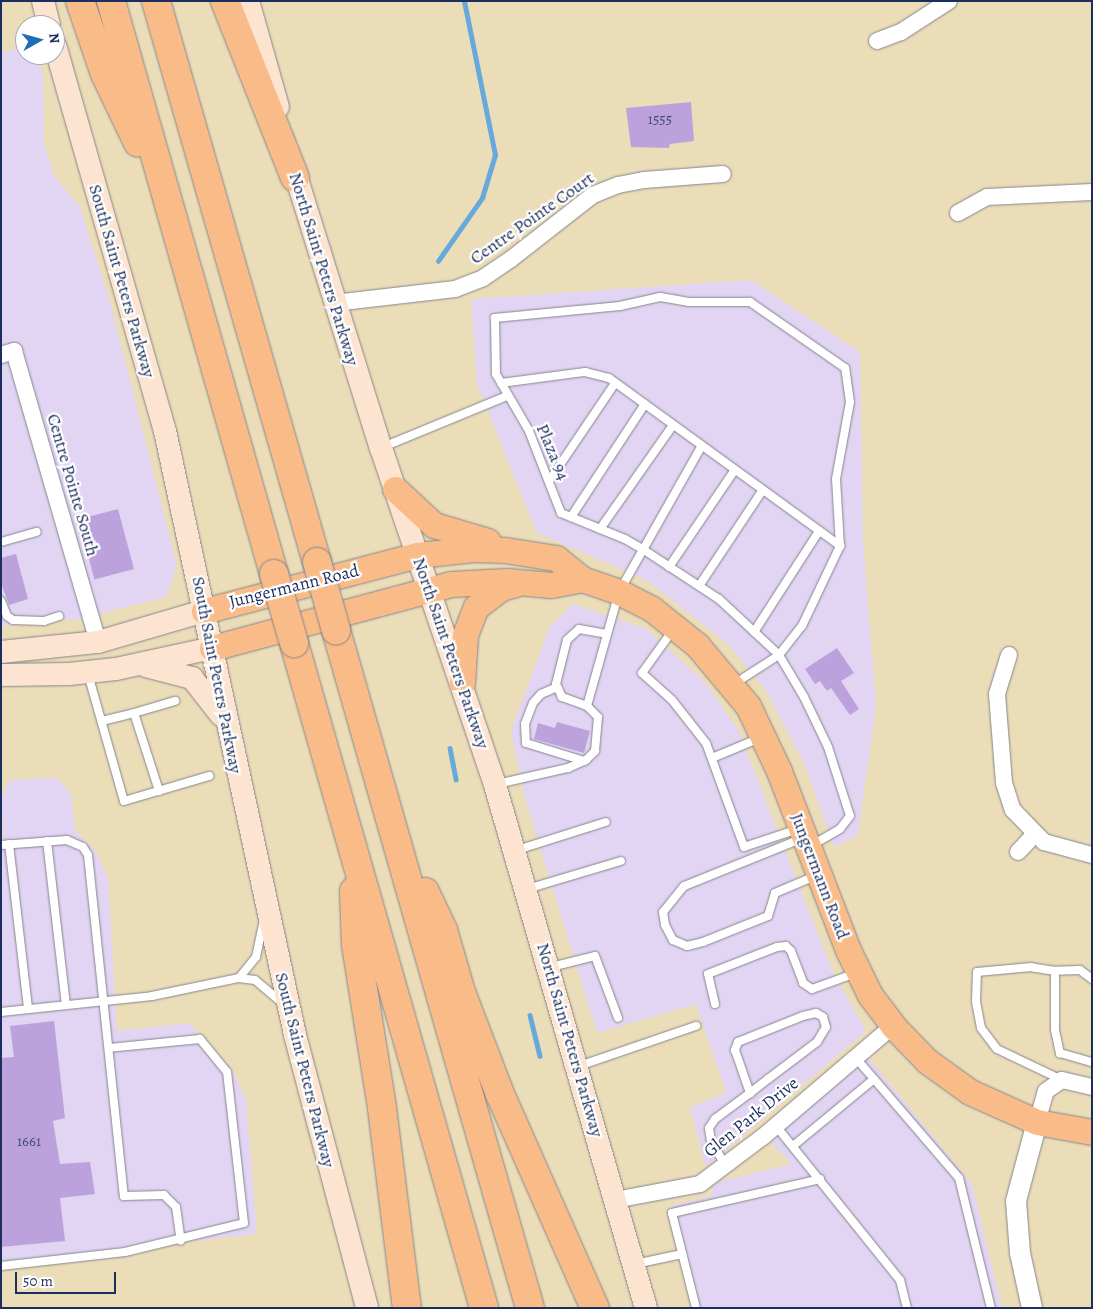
<!DOCTYPE html>
<style>
body{margin:0}
#map{position:relative;width:1093px;height:1309px;overflow:hidden;background:#ecddb9;font-family:Alegreya,serif}
div>[style]{position:absolute}
[style*='--x']{left:calc(var(--x)*1px);top:calc(var(--y)*1px);width:calc(var(--w)*1px);rotate:calc(var(--a)*1deg)}
.built>*{inset:0;background:#e2d4f3}
.stream>*{height:4.5px;margin:-2.25px;padding:0 2.25px;transform-origin:2.25px;border-radius:2.25px;background:#67a9db}
.building>*{inset:0;background:#bca2dd;transform-origin:0 0}
.roads{filter:drop-shadow(0 0 1px #84868c) drop-shadow(0 0 1px #84868c)}
.service>*{height:8px;margin:-4px;padding:0 4px;transform-origin:4px;border-radius:4px;background:#fff}
.minor>*{height:16px;margin:-8px;padding:0 8px;transform-origin:8px;border-radius:8px;background:#fff}
.tertiary>*{height:20px;margin:-10px;padding:0 10px;transform-origin:10px;border-radius:10px;background:#fff}
.secondary>*{height:22px;margin:-11px;padding:0 11px;transform-origin:11px;border-radius:11px;background:#fde4d0}
.primary>*{height:25px;margin:-12.5px;padding:0 12.5px;transform-origin:12.5px;border-radius:12.5px;background:#f9bc89}
.motorway>*{height:28px;margin:-14px;padding:0 14px;transform-origin:14px;border-radius:14px;background:#f9bc89}
.bridges{filter:drop-shadow(0 0 1px #84868c) drop-shadow(0 0 1px #84868c)}
.motorway-bridge>*{height:28px;margin:-14px;padding:0 14px;transform-origin:14px;border-radius:14px;background:#f9bc89}
span{translate:-50% -50%;white-space:nowrap;text-align:center;line-height:1.15;-webkit-text-stroke:4.5px #fff;paint-order:stroke}
.number-label{font-size:15px;color:#434c7e}
.number-label span{-webkit-text-stroke-width:0}
.street-label{font-size:18px;color:#1b2f5e}
.frame{position:absolute;inset:0;border:2px solid #1b2f5e;pointer-events:none}
.north{position:absolute;left:15px;top:15px;width:50px;height:50px;box-sizing:border-box;background:#fff;border:1px solid #a4acbf;border-radius:50%;rotate:83deg;font-size:14px;font-weight:700;line-height:20px;text-align:center;color:#1b2f5e}
.north::after{content:'';display:block;margin:auto;width:18px;height:22px;background:#1f6fb2;clip-path:polygon(50% 0,100% 100%,50% 72%,0 100%)}
.scale{position:absolute;left:15px;top:1272px;width:101px;height:22px;box-sizing:border-box;border:2px solid #1b2f5e;border-top:0;padding-left:6px;font-size:15px;line-height:18px;white-space:nowrap;color:#1b2f5e;-webkit-text-stroke:4px #fff;paint-order:stroke}
</style>
<div id="map">
<div class="built">
<div style="clip-path:polygon(22px 47px,25px 48px,25px 55px,38px 55px,43px 76px,44px 143px,54px 176px,80px 207px,110px 302px,177px 566px,166px 597px,78px 619px,1px 626px,1px 53px)"></div>
<div style="clip-path:polygon(751px 280px,860px 352px,863px 541px,876px 705px,858px 835px,834px 847px,804px 763px,765px 689px,727px 643px,646px 580px,537px 533px,477px 384px,471px 299px)"></div>
<div style="clip-path:polygon(573px 604px,645px 628px,705px 682px,738px 730px,833px 972px,866px 1031px,706px 1167px,690px 1108px,726px 1092px,696px 1004px,597px 1033px,525px 798px,511px 731px,550px 626px)"></div>
<div style="clip-path:polygon(57px 778px,71px 794px,75px 830px,96px 852px,108px 878px,117px 1031px,189px 1023px,232px 1069px,246px 1099px,257px 1234px,1px 1264px,1px 836px,4px 836px,1px 798px,10px 780px)"></div>
<div style="clip-path:polygon(867px 1056px,972px 1184px,1002px 1308px,701px 1308px,673px 1205px,712px 1196px,713px 1183px,792px 1164px,770px 1142px)"></div>
</div>
<div class="stream">
<div style="--x:438;--y:261;--w:77;--a:-55.1"></div>
<div style="--x:482;--y:198;--w:45;--a:-73.2"></div>
<div style="--x:495;--y:155;--w:157;--a:-101.4"></div>
<div style="--x:450;--y:748;--w:32;--a:79"></div>
<div style="--x:530;--y:1015;--w:42;--a:76.3"></div>
</div>
<div class="building">
<div style="clip-path:polygon(691px 102px,694px 141px,670px 144px,669px 148px,631px 147px,626px 108px)"></div>
<div style="left:118px;top:509px;width:62px;height:41px;rotate:75deg"></div>
<div style="clip-path:polygon(16px 554px,28px 599px,9px 605px,1px 583px,1px 558px)"></div>
<div style="clip-path:polygon(837px 648px,854px 673px,841px 681px,859px 709px,850px 715px,831px 688px,827px 691px,820px 681px,815px 684px,805px 669px)"></div>
<div style="clip-path:polygon(557px 722px,590px 731px,584px 753px,534px 739px,538px 723px,555px 728px)"></div>
<div style="clip-path:polygon(54px 1021px,65px 1118px,53px 1121px,60px 1164px,90px 1162px,95px 1194px,60px 1198px,65px 1241px,1px 1247px,1px 1058px,14px 1057px,10px 1026px)"></div>
</div>
<div class="roads">
<div class="service">
<div style="--x:501;--y:383;--w:85;--a:-7.5"></div>
<div style="--x:585;--y:372;--w:25;--a:14"></div>
<div style="--x:609;--y:378;--w:286;--a:36"></div>
<div style="--x:383;--y:447;--w:134;--a:-22.4"></div>
<div style="--x:549;--y:481;--w:118;--a:-56"></div>
<div style="--x:571;--y:517;--w:135;--a:-56.8"></div>
<div style="--x:600;--y:529;--w:127;--a:-54.9"></div>
<div style="--x:1;--y:542;--w:37;--a:-16"></div>
<div style="--x:669;--y:567;--w:116;--a:-55.9"></div>
<div style="--x:699;--y:586;--w:114;--a:-56.4"></div>
<div style="--x:1;--y:601;--w:16;--a:68"></div>
<div style="--x:7;--y:616;--w:7;--a:34"></div>
<div style="--x:13;--y:620;--w:31;--a:2"></div>
<div style="--x:44;--y:621;--w:16;--a:-18"></div>
<div style="--x:673;--y:630;--w:53;--a:125.8"></div>
<div style="--x:642;--y:673;--w:40;--a:42"></div>
<div style="--x:672;--y:700;--w:55;--a:51.7"></div>
<div style="--x:706;--y:743;--w:111;--a:69.9"></div>
<div style="--x:744;--y:847;--w:57;--a:-18.4"></div>
<div style="--x:754;--y:632;--w:120;--a:-57.2"></div>
<div style="--x:88;--y:674;--w:132;--a:74.2"></div>
<div style="--x:124;--y:801;--w:89;--a:-16.4"></div>
<div style="--x:734;--y:684;--w:54;--a:-32.8"></div>
<div style="--x:779;--y:655;--w:37;--a:-52"></div>
<div style="--x:802;--y:626;--w:89;--a:-64.6"></div>
<div style="--x:840;--y:546;--w:67;--a:-93.4"></div>
<div style="--x:836;--y:479;--w:78;--a:-79.7"></div>
<div style="--x:850;--y:402;--w:34;--a:-98"></div>
<div style="--x:845;--y:368;--w:116;--a:-145.2"></div>
<div style="--x:750;--y:302;--w:61;--a:180"></div>
<div style="--x:689;--y:302;--w:29;--a:-170"></div>
<div style="--x:660;--y:297;--w:41;--a:167.3"></div>
<div style="--x:620;--y:306;--w:126;--a:174.5"></div>
<div style="--x:495;--y:318;--w:56;--a:89"></div>
<div style="--x:496;--y:374;--w:66;--a:59.9"></div>
<div style="--x:529;--y:431;--w:88;--a:68.7"></div>
<div style="--x:561;--y:513;--w:69;--a:22.1"></div>
<div style="--x:625;--y:539;--w:22;--a:30"></div>
<div style="--x:644;--y:550;--w:90;--a:33.2"></div>
<div style="--x:719;--y:599;--w:82;--a:43"></div>
<div style="--x:779;--y:655;--w:49;--a:59.2"></div>
<div style="--x:804;--y:697;--w:55;--a:64.4"></div>
<div style="--x:828;--y:747;--w:72;--a:72.3"></div>
<div style="--x:850;--y:816;--w:16;--a:128"></div>
<div style="--x:840;--y:829;--w:34;--a:150"></div>
<div style="--x:557;--y:687;--w:17;--a:156"></div>
<div style="--x:541;--y:694;--w:12;--a:132"></div>
<div style="--x:533;--y:703;--w:22;--a:111"></div>
<div style="--x:525;--y:724;--w:19;--a:87"></div>
<div style="--x:526;--y:743;--w:61;--a:17.2"></div>
<div style="--x:587;--y:706;--w:118;--a:-74.3"></div>
<div style="--x:619;--y:592;--w:167;--a:-60.5"></div>
<div style="--x:134;--y:713;--w:43;--a:-16.3"></div>
<div style="--x:102;--y:721;--w:33;--a:-14"></div>
<div style="--x:134;--y:713;--w:82;--a:72.2"></div>
<div style="--x:712;--y:758;--w:52;--a:-22.6"></div>
<div style="--x:497;--y:784;--w:73;--a:-12.7"></div>
<div style="--x:568;--y:768;--w:20;--a:-24"></div>
<div style="--x:586;--y:760;--w:13;--a:-45"></div>
<div style="--x:595;--y:751;--w:34;--a:-85"></div>
<div style="--x:598;--y:717;--w:16;--a:-135"></div>
<div style="--x:587;--y:706;--w:27;--a:-160"></div>
<div style="--x:562;--y:697;--w:14;--a:-115"></div>
<div style="--x:556;--y:684;--w:45;--a:-76"></div>
<div style="--x:567;--y:640;--w:16;--a:-43"></div>
<div style="--x:579;--y:629;--w:28;--a:10"></div>
<div style="--x:803;--y:838;--w:128;--a:158"></div>
<div style="--x:684;--y:886;--w:33;--a:129"></div>
<div style="--x:663;--y:912;--w:13;--a:81"></div>
<div style="--x:665;--y:925;--w:17;--a:62"></div>
<div style="--x:673;--y:940;--w:15;--a:23"></div>
<div style="--x:687;--y:946;--w:16;--a:-14"></div>
<div style="--x:703;--y:942;--w:70;--a:-21.8"></div>
<div style="--x:768;--y:916;--w:24;--a:-73"></div>
<div style="--x:775;--y:893;--w:43;--a:-23"></div>
<div style="--x:47;--y:841;--w:165;--a:83.4"></div>
<div style="--x:9;--y:844;--w:166;--a:83.4"></div>
<div style="--x:1;--y:845;--w:66;--a:-4.3"></div>
<div style="--x:67;--y:840;--w:17;--a:24"></div>
<div style="--x:83;--y:847;--w:9;--a:58"></div>
<div style="--x:88;--y:855;--w:343;--a:84"></div>
<div style="--x:124;--y:1196;--w:40;--a:-1.4"></div>
<div style="--x:164;--y:1195;--w:17;--a:45"></div>
<div style="--x:176;--y:1207;--w:34;--a:82"></div>
<div style="--x:517;--y:850;--w:93;--a:-17.5"></div>
<div style="--x:527;--y:889;--w:98;--a:-16.6"></div>
<div style="--x:551;--y:967;--w:45;--a:-14"></div>
<div style="--x:595;--y:956;--w:66;--a:69.6"></div>
<div style="--x:1055;--y:971;--w:24;--a:-171"></div>
<div style="--x:1031;--y:967;--w:54;--a:174.7"></div>
<div style="--x:977;--y:972;--w:30;--a:92"></div>
<div style="--x:976;--y:1002;--w:26;--a:79"></div>
<div style="--x:981;--y:1028;--w:26;--a:53"></div>
<div style="--x:997;--y:1049;--w:72;--a:25.5"></div>
<div style="--x:239;--y:978;--w:27;--a:-51"></div>
<div style="--x:256;--y:957;--w:33;--a:-78"></div>
<div style="--x:1092;--y:979;--w:15;--a:-143"></div>
<div style="--x:1080;--y:970;--w:25;--a:178"></div>
<div style="--x:1055;--y:971;--w:59;--a:90"></div>
<div style="--x:1055;--y:1030;--w:24;--a:78"></div>
<div style="--x:1060;--y:1053;--w:33;--a:16"></div>
<div style="--x:715;--y:1004;--w:31;--a:-103"></div>
<div style="--x:708;--y:974;--w:74;--a:-21.4"></div>
<div style="--x:777;--y:947;--w:9;--a:-6"></div>
<div style="--x:786;--y:946;--w:7;--a:45"></div>
<div style="--x:791;--y:951;--w:34;--a:69"></div>
<div style="--x:803;--y:983;--w:11;--a:34"></div>
<div style="--x:812;--y:989;--w:47;--a:-20"></div>
<div style="--x:1;--y:1012;--w:152;--a:-6"></div>
<div style="--x:152;--y:996;--w:89;--a:-11.7"></div>
<div style="--x:239;--y:978;--w:16;--a:7"></div>
<div style="--x:255;--y:980;--w:34;--a:40"></div>
<div style="--x:579;--y:1066;--w:124;--a:-18.9"></div>
<div style="--x:874;--y:1079;--w:130;--a:49.4"></div>
<div style="--x:959;--y:1178;--w:134;--a:76.2"></div>
<div style="--x:776;--y:1126;--w:198;--a:51.2"></div>
<div style="--x:900;--y:1280;--w:29;--a:76"></div>
<div style="--x:793;--y:1146;--w:105;--a:-39.6"></div>
<div style="--x:874;--y:1079;--w:29;--a:-131"></div>
<div style="--x:725;--y:1165;--w:28;--a:-120"></div>
<div style="--x:711;--y:1141;--w:13;--a:-99"></div>
<div style="--x:709;--y:1128;--w:11;--a:-56"></div>
<div style="--x:715;--y:1119;--w:44;--a:-36.6"></div>
<div style="--x:750;--y:1093;--w:23;--a:-38"></div>
<div style="--x:768;--y:1079;--w:61;--a:-37.1"></div>
<div style="--x:817;--y:1042;--w:17;--a:-59"></div>
<div style="--x:826;--y:1027;--w:10;--a:-107"></div>
<div style="--x:823;--y:1017;--w:8;--a:-150"></div>
<div style="--x:816;--y:1013;--w:13;--a:167"></div>
<div style="--x:803;--y:1016;--w:70;--a:158.2"></div>
<div style="--x:738;--y:1042;--w:9;--a:111"></div>
<div style="--x:735;--y:1050;--w:46;--a:70.8"></div>
<div style="--x:635;--y:1264;--w:48;--a:-12"></div>
<div style="--x:1;--y:1266;--w:125;--a:-6.4"></div>
<div style="--x:125;--y:1252;--w:122;--a:-13.7"></div>
<div style="--x:244;--y:1223;--w:152;--a:-96.4"></div>
<div style="--x:227;--y:1072;--w:43;--a:-129.3"></div>
<div style="--x:200;--y:1039;--w:91;--a:174.4"></div>
<div style="--x:696;--y:1308;--w:98;--a:-104.2"></div>
<div style="--x:672;--y:1213;--w:152;--a:-12.9"></div>
</div>
<div class="minor">
<div style="--x:877;--y:41;--w:26;--a:-21"></div>
<div style="--x:901;--y:32;--w:57;--a:-32.9"></div>
<div style="--x:958;--y:213;--w:33;--a:-29"></div>
<div style="--x:987;--y:197;--w:105;--a:-2.7"></div>
<div style="--x:334;--y:303;--w:122;--a:-6.6"></div>
<div style="--x:455;--y:289;--w:30;--a:-21"></div>
<div style="--x:483;--y:278;--w:34;--a:-34"></div>
<div style="--x:511;--y:259;--w:104;--a:-38"></div>
<div style="--x:593;--y:195;--w:27;--a:-22"></div>
<div style="--x:618;--y:185;--w:26;--a:-11"></div>
<div style="--x:644;--y:180;--w:79;--a:-4.3"></div>
<div style="--x:1;--y:355;--w:14;--a:-17"></div>
<div style="--x:14;--y:351;--w:303;--a:73.9"></div>
<div style="--x:1009;--y:655;--w:41;--a:107.1"></div>
<div style="--x:997;--y:694;--w:89;--a:85.5"></div>
<div style="--x:1004;--y:783;--w:28;--a:72"></div>
<div style="--x:1013;--y:810;--w:45;--a:45.9"></div>
<div style="--x:1044;--y:842;--w:50;--a:15.2"></div>
<div style="--x:1018;--y:852;--w:25;--a:-47"></div>
<div style="--x:1037;--y:1122;--w:32;--a:-74"></div>
<div style="--x:1046;--y:1091;--w:19;--a:-35"></div>
<div style="--x:1062;--y:1080;--w:31;--a:13"></div>
<div style="--x:615;--y:1200;--w:86;--a:-10.7"></div>
<div style="--x:700;--y:1184;--w:80;--a:-36.9"></div>
<div style="--x:764;--y:1136;--w:170;--a:-40.5"></div>
</div>
<div class="tertiary">
<div style="--x:1032;--y:1308;--w:56;--a:-102.3"></div>
<div style="--x:1020;--y:1253;--w:52;--a:-94.4"></div>
<div style="--x:1016;--y:1201;--w:82;--a:-75.1"></div>
</div>
<div class="secondary">
<div style="--x:43;--y:1;--w:25;--a:76"></div>
<div style="--x:248;--y:1;--w:110;--a:74.2"></div>
<div style="--x:55;--y:45;--w:401;--a:74.1"></div>
<div style="--x:165;--y:431;--w:618;--a:77.85"></div>
<div style="--x:295;--y:1035;--w:282;--a:75.2"></div>
<div style="--x:292;--y:163;--w:299;--a:72.7"></div>
<div style="--x:381;--y:448;--w:356;--a:71.3"></div>
<div style="--x:495;--y:785;--w:544;--a:73.9"></div>
<div style="--x:1;--y:652;--w:98;--a:-5.9"></div>
<div style="--x:98;--y:642;--w:110;--a:-16.3"></div>
<div style="--x:146;--y:666;--w:48;--a:14.6"></div>
<div style="--x:192;--y:678;--w:47;--a:51.9"></div>
<div style="--x:1;--y:675;--w:68;--a:-0.8"></div>
<div style="--x:69;--y:674;--w:47;--a:-6.1"></div>
<div style="--x:116;--y:669;--w:98;--a:-12.3"></div>
</div>
<div class="primary">
<div style="--x:395;--y:489;--w:53;--a:42.7"></div>
<div style="--x:434;--y:525;--w:56;--a:16.5"></div>
<div style="--x:204;--y:611;--w:221;--a:-14.7"></div>
<div style="--x:418;--y:555;--w:55;--a:-6.2"></div>
<div style="--x:473;--y:549;--w:32;--a:2"></div>
<div style="--x:505;--y:550;--w:52;--a:8.9"></div>
<div style="--x:556;--y:558;--w:33;--a:39"></div>
<div style="--x:582;--y:579;--w:39;--a:19"></div>
<div style="--x:619;--y:592;--w:37;--a:27"></div>
<div style="--x:652;--y:609;--w:58;--a:38.7"></div>
<div style="--x:697;--y:645;--w:80;--a:50.1"></div>
<div style="--x:748;--y:706;--w:72;--a:64.5"></div>
<div style="--x:779;--y:771;--w:192;--a:68.9"></div>
<div style="--x:848;--y:950;--w:50;--a:63.9"></div>
<div style="--x:870;--y:995;--w:39;--a:53"></div>
<div style="--x:893;--y:1026;--w:49;--a:45.8"></div>
<div style="--x:927;--y:1061;--w:53;--a:35.8"></div>
<div style="--x:970;--y:1092;--w:73;--a:24.1"></div>
<div style="--x:1037;--y:1122;--w:56;--a:10.3"></div>
<div style="--x:212;--y:648;--w:247;--a:-15"></div>
<div style="--x:451;--y:584;--w:56;--a:-3.1"></div>
<div style="--x:507;--y:581;--w:44;--a:5.2"></div>
<div style="--x:551;--y:585;--w:32;--a:-11"></div>
<div style="--x:462;--y:683;--w:48;--a:-86.4"></div>
<div style="--x:465;--y:635;--w:30;--a:-69"></div>
<div style="--x:476;--y:607;--w:31;--a:-37"></div>
<div style="--x:501;--y:588;--w:15;--a:-16"></div>
</div>
<div class="motorway">
<div style="--x:80;--y:1;--w:77;--a:71.1"></div>
<div style="--x:105;--y:74;--w:76;--a:64.4"></div>
<div style="--x:111;--y:1;--w:596;--a:74.12"></div>
<div style="--x:156;--y:1;--w:584;--a:73.99"></div>
<div style="--x:225;--y:1;--w:190;--a:68.4"></div>
<div style="--x:336;--y:630;--w:705;--a:74.03"></div>
<div style="--x:294;--y:643;--w:692;--a:74.05"></div>
<div style="--x:354;--y:891;--w:54;--a:87.9"></div>
<div style="--x:356;--y:945;--w:165;--a:80.9"></div>
<div style="--x:382;--y:1108;--w:202;--a:82.9"></div>
<div style="--x:425;--y:892;--w:42;--a:64.7"></div>
<div style="--x:443;--y:930;--w:65;--a:73.8"></div>
<div style="--x:461;--y:992;--w:109;--a:69.1"></div>
<div style="--x:500;--y:1094;--w:234;--a:66.1"></div>
</div>
</div>
<div class="bridges">
<div class="motorway-bridge">
<div style="--x:317;--y:562;--w:71;--a:74.4"></div>
<div style="--x:274;--y:574;--w:72;--a:73.8"></div>
</div>
</div>
<div class="number-label">
<span style="left:660px;top:120px">1555</span>
<span style="left:29px;top:1142px">1661</span>
</div>
<div class="street-label">
<span style="left:532px;top:218px;rotate:-35deg">Centre Pointe Court</span>
<span style="left:324px;top:269px;rotate:73deg">North Saint Peters Parkway</span>
<span style="left:122px;top:281px;rotate:74deg">South Saint Peters Parkway</span>
<span style="left:553px;top:452px;rotate:67deg">Plaza 94</span>
<span style="left:73px;top:485px;rotate:74deg">Centre Pointe South</span>
<span style="left:294px;top:586px;rotate:-14deg">Jungermann Road</span>
<span style="left:451px;top:653px;rotate:71deg">North Saint Peters Parkway</span>
<span style="left:217px;top:675px;rotate:79deg">South Saint Peters Parkway</span>
<span style="left:820px;top:876px;rotate:69deg">Jungermann Road</span>
<span style="left:570px;top:1040px;rotate:74deg">North Saint Peters Parkway</span>
<span style="left:305px;top:1070px;rotate:76deg">South Saint Peters Parkway</span>
<span style="left:751px;top:1117px;rotate:-39deg">Glen Park Drive</span>
</div>
<div class="frame"></div>
<div class="north">N</div>
<div class="scale">50 m</div>
</div>
